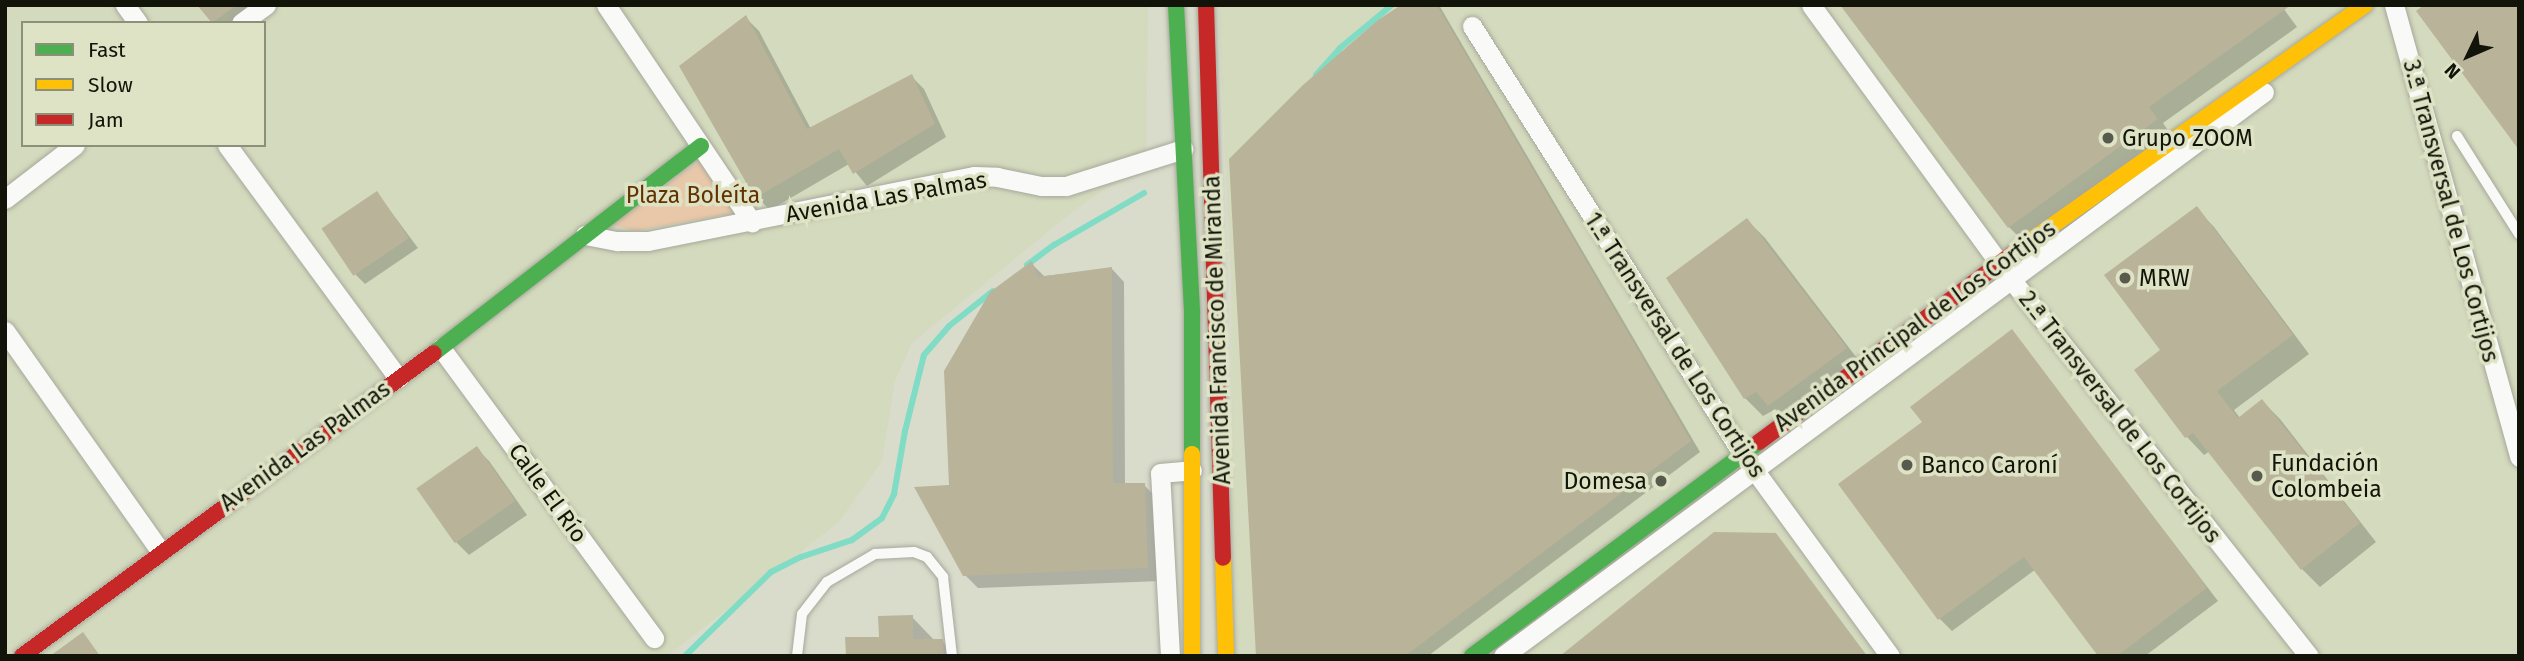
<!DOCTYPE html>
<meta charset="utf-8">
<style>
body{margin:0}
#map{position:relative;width:2524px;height:661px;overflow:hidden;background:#d9dccb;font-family:"Fira Sans",sans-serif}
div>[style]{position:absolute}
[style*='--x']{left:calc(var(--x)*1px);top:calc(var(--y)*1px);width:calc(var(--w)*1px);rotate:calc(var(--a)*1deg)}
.built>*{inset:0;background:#d4dabd}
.green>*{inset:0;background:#e8c8a9}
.shadow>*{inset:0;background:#0003}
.stream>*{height:6px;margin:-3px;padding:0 3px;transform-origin:3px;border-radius:3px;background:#80dcc5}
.building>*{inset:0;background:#b9b399;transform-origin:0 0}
.roads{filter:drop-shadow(0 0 2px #a6a89b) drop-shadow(0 0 2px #a6a89b)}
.lane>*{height:10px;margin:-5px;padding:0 5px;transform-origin:5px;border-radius:5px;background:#f9faf7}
.street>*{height:19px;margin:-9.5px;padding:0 9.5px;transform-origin:9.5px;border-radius:9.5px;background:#f9faf7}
.fast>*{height:16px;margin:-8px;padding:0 8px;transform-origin:8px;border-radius:8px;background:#4caf50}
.slow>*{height:16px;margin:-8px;padding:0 8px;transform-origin:8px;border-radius:8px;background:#ffc107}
.jam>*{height:16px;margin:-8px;padding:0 8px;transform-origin:8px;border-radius:8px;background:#c62828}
.dots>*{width:19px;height:19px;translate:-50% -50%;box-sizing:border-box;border:4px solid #dde3c4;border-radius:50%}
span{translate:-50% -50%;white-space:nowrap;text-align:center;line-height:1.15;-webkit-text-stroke:7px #dde3c4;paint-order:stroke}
.poi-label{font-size:23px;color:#121409}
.left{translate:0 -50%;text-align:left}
.right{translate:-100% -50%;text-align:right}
.park-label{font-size:23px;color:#643101}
.street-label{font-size:23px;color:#121409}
.frame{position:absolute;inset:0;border:7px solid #121409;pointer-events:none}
.legend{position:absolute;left:21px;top:21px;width:245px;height:126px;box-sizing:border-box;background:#dde3c4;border:2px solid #8c9079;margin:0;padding:9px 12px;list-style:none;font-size:21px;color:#121409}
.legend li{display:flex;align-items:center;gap:14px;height:35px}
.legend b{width:35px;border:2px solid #8c9079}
.north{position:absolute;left:2433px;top:21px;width:70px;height:70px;-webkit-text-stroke:5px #dde3c4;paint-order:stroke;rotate:226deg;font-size:19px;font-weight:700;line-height:28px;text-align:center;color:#121409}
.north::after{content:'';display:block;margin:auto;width:24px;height:32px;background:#121409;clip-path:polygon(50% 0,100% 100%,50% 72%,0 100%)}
</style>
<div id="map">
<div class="built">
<div style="clip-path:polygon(evenodd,5px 5px,1148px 5px,1146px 172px,1105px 189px,1072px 212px,912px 343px,895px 381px,882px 461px,839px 522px,667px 656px,5px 656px,5px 5px,23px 23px,264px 23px,264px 145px,23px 145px,23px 23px)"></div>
<div style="clip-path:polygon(1218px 5px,2519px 5px,2519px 656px,1233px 656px,1231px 281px)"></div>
</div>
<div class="green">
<div style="clip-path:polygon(699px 162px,735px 213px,636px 231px,609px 224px)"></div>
</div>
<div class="shadow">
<div style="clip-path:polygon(199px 5px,248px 5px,236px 23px,212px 23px)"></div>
<div style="clip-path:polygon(1404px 5px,1439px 5px,1700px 452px,1428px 656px,1257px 656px)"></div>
<div style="clip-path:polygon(1842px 5px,2281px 5px,2297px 27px,2163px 123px,2171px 135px,2024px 242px,2009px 227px)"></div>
<div style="clip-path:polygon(746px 18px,759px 31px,811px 129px,911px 76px,924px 89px,946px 137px,867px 186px,849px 164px,770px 210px,757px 197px)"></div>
<div style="clip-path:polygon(377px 193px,418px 248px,365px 284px,355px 274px)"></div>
<div style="clip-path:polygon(2197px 209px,2214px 227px,2309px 354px,2234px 410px,2240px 418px,2262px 401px,2280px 419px,2376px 542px,2320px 587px,2302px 569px,2210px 451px,2204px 455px,2187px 437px,2136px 370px,2162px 351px)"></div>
<div style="clip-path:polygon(1747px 220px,1765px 238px,1863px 366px,1787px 423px,1774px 410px,1763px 416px,1745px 398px)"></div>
<div style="clip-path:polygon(1032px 264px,1044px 276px,1112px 269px,1124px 282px,1125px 485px,1144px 485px,1157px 498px,1161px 581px,978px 588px,965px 575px,951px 487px)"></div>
<div style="clip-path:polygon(2012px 332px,2218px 601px,2145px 656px,2100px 656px,2036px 569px,1952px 631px,1939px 618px,1925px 423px)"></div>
<div style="clip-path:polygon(476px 448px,489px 461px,527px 515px,469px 555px,456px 542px)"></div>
<div style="clip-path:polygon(1775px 535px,1867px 656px,1561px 656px)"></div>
<div style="clip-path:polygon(912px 617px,935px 641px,942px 641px,957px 656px,847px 656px)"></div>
</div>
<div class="stream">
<div style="--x:1316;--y:75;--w:36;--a:-48"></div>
<div style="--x:1340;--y:48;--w:67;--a:-39.6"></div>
<div style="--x:1027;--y:265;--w:34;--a:-37"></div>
<div style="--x:1054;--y:245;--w:104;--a:-30"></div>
<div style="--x:685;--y:656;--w:120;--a:-44.3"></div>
<div style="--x:771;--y:572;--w:34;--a:-27"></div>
<div style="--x:801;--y:557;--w:54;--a:-18.4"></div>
<div style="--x:852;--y:540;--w:37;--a:-36"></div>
<div style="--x:882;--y:518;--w:27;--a:-63"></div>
<div style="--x:894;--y:494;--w:64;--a:-80.1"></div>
<div style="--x:905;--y:431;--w:78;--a:-76"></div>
<div style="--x:924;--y:355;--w:38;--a:-49"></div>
<div style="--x:949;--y:326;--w:56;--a:-38.5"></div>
</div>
<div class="building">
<div style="clip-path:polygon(197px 5px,237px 5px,212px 23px)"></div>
<div style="clip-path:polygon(1401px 5px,1437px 5px,1691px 441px,1405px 656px,1256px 656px,1229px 159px,1303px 85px,1378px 20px)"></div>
<div style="clip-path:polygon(1840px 5px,2291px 5px,2149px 107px,2158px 119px,2008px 228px)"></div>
<div style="clip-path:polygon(2424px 5px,2519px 5px,2519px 150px,2416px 11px)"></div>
<div style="clip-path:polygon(746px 15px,807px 129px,912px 74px,935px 124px,853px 174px,839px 149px,755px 198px,679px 66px)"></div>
<div style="left:377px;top:191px;width:57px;height:67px;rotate:56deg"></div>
<div style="clip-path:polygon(2197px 206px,2293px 335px,2217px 391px,2238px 418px,2262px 399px,2360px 523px,2301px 570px,2193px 433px,2185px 438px,2134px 370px,2160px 350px,2104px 275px)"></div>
<div style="clip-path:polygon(1747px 218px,1847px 348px,1768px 406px,1756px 392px,1744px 399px,1666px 278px)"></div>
<div style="clip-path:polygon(1032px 261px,1038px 277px,1112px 267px,1113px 483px,1145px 483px,1148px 568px,963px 576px,914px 487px,949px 485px,944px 371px,990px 292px)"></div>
<div style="clip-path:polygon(2012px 329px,2207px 588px,2117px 656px,2098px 656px,2024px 557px,1938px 620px,1838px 484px,1922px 422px,1910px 407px)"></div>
<div style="left:477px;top:446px;width:67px;height:74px;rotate:55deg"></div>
<div style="clip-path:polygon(1714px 532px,1776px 533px,1867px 656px,1560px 656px)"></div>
<div style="clip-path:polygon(913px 615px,913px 639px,943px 639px,944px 656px,846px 656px,845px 637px,879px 637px,878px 616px)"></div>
<div style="clip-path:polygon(83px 632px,100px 656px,50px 656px)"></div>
</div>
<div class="roads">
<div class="lane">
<div style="--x:2457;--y:136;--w:116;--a:57.7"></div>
<div style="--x:797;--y:656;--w:42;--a:-83.2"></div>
<div style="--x:802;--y:614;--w:41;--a:-52"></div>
<div style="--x:827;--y:582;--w:56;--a:-30.3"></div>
<div style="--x:875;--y:554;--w:39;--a:-3"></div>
<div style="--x:914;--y:552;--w:14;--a:21"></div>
<div style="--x:927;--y:557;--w:26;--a:51"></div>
<div style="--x:943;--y:577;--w:80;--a:83.5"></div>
</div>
<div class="street">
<div style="--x:125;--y:5;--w:22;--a:54"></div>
<div style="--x:606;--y:5;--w:262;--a:56.1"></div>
<div style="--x:1811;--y:5;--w:339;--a:53.9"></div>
<div style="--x:2011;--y:279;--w:481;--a:51.7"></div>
<div style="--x:2394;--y:5;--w:469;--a:74.5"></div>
<div style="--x:241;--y:23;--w:31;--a:-36"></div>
<div style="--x:1472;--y:26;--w:505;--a:57.69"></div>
<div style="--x:1742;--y:453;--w:251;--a:53.9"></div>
<div style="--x:227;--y:145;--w:289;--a:53.7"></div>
<div style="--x:5;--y:199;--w:88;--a:-37.6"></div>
<div style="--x:585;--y:235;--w:33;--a:11"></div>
<div style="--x:617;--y:241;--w:31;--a:0"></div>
<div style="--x:648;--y:241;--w:332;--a:-11.3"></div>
<div style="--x:974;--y:176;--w:23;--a:2"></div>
<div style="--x:997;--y:177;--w:45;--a:11.6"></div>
<div style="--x:1041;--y:186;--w:25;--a:0"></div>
<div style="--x:1066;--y:186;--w:123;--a:-17.5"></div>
<div style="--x:5;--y:331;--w:269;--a:54.8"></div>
<div style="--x:441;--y:348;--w:360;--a:53.7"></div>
<div style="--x:1170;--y:656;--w:183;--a:-93.1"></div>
<div style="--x:1160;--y:473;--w:32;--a:-5"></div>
<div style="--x:1503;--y:656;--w:947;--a:-36.54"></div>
</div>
<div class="fast">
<div style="--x:1176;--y:5;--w:309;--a:87"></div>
<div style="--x:1192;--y:314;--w:140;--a:90"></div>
<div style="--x:434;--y:353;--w:338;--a:-37.8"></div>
<div style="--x:1472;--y:656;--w:358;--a:-36.7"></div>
</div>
<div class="slow">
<div style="--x:2026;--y:244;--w:415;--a:-35.2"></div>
<div style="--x:1192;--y:454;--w:202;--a:90"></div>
<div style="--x:1223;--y:558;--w:98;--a:88.2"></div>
</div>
<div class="jam">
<div style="--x:1206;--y:5;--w:553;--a:88.24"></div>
<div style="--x:1759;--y:442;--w:332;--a:-36.6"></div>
<div style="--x:22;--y:656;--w:511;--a:-36.33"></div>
</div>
</div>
<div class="dots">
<div style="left:2108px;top:138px;background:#585a4d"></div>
<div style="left:2125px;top:278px;background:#585a4d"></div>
<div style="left:1907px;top:465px;background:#585a4d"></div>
<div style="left:2257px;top:476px;background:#585a4d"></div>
<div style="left:1661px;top:481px;background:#585a4d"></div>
</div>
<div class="poi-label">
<span class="left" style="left:2122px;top:138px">Grupo ZOOM</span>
<span class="left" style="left:2139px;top:278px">MRW</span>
<span class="left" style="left:2271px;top:476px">Fundación<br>Colombeia</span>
<span class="left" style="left:1921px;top:465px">Banco Caroní</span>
<span class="right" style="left:1647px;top:481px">Domesa</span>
</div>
<div class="park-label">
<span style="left:693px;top:195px">Plaza Boleíta</span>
</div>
<div class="street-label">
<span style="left:886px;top:197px;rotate:-10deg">Avenida Las Palmas</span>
<span style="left:2451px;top:211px;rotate:75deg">3.ª Transversal de Los Cortijos</span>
<span style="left:1915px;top:326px;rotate:-36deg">Avenida Principal de Los Cortijos</span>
<span style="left:1217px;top:330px;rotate:-92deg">Avenida Francisco de Miranda</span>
<span style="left:1675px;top:345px;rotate:57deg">1.ª Transversal de Los Cortijos</span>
<span style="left:2120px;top:417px;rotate:52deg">2.ª Transversal de Los Cortijos</span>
<span style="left:305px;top:446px;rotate:-36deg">Avenida Las Palmas</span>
<span style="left:548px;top:493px;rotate:54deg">Calle El Río</span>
</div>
<div class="frame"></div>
<ul class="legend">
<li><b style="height:9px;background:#4caf50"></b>Fast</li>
<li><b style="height:9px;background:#ffc107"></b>Slow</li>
<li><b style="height:9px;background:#c62828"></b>Jam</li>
</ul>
<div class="north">N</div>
</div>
